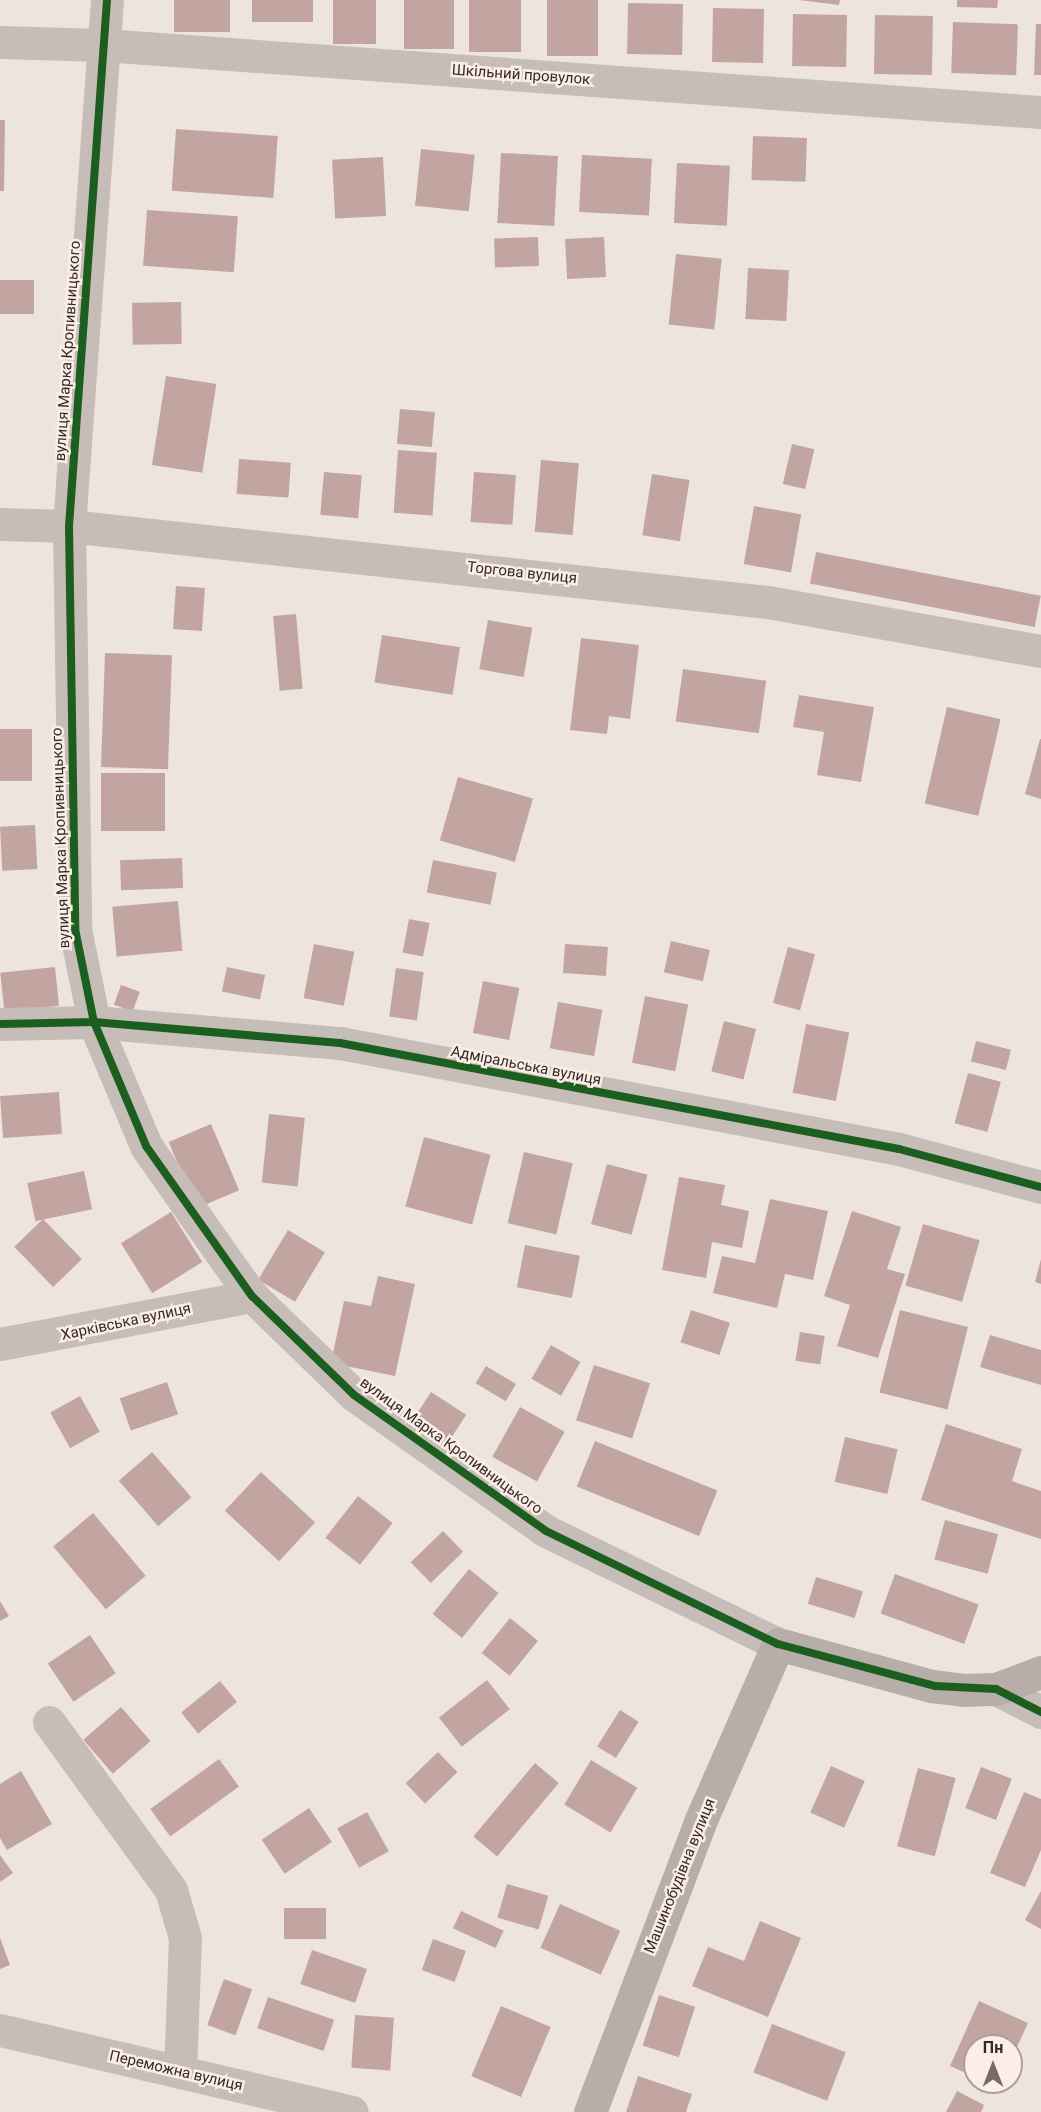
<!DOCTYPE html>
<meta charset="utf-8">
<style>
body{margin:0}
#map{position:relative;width:1041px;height:2112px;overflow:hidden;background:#ede4e0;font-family:Roboto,sans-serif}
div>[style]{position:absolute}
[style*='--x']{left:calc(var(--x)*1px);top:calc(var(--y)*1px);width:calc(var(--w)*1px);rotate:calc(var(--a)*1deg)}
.building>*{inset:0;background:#c2a5a1;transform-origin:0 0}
.street>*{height:33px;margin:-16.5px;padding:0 16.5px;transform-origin:16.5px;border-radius:16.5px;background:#c6bdb8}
.secondary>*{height:33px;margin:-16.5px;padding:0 16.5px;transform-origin:16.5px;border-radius:16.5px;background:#b7ada9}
.cycleway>*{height:8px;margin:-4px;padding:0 4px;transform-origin:4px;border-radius:4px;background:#1b5e20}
span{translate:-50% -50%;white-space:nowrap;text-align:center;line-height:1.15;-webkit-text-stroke:5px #faeee6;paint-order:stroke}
.street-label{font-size:15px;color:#372927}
.north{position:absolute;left:963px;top:2034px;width:60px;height:60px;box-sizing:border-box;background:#faeee6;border:2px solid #ac9f9a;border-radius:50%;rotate:0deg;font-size:16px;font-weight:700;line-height:24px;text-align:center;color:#372927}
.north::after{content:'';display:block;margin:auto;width:21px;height:27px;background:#776a68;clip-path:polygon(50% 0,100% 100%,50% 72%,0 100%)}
</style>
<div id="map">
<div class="building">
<div style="left:174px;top:0;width:56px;height:32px"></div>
<div style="left:252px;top:0;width:61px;height:22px"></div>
<div style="left:333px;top:0;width:43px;height:44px"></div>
<div style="left:404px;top:0;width:50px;height:49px"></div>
<div style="left:469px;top:0;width:52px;height:52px"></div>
<div style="left:547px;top:0;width:51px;height:56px"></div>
<div style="clip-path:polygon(799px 0,840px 0,839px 5px)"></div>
<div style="clip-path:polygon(957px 0,998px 0,997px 8px,957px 7px)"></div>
<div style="left:628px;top:3px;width:55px;height:51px;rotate:1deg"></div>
<div style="left:713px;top:8px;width:51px;height:54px;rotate:1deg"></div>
<div style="left:793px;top:14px;width:54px;height:52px;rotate:1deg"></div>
<div style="left:875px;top:15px;width:58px;height:59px;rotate:1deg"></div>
<div style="left:953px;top:22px;width:65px;height:51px;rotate:2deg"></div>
<div style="clip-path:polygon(1036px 24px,1041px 24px,1041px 75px,1034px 75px)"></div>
<div style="clip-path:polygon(0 120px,5px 120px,4px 191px,0 191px)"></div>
<div style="left:176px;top:129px;width:102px;height:62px;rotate:4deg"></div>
<div style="left:753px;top:136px;width:54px;height:44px;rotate:2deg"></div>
<div style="left:421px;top:149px;width:54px;height:57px;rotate:6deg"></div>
<div style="left:501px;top:153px;width:57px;height:70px;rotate:3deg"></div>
<div style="left:582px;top:155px;width:70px;height:57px;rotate:3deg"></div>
<div style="left:383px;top:157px;width:59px;height:51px;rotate:87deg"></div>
<div style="left:677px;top:163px;width:53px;height:60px;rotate:3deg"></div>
<div style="left:147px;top:210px;width:91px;height:56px;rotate:4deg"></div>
<div style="left:538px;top:237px;width:29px;height:44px;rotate:88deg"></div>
<div style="left:604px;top:237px;width:40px;height:39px;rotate:87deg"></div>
<div style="left:676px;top:254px;width:46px;height:71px;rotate:6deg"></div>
<div style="left:748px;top:268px;width:41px;height:51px;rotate:3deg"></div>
<div style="left:0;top:280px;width:34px;height:34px"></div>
<div style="left:181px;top:302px;width:42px;height:49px;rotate:89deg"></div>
<div style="left:166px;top:376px;width:51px;height:90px;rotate:9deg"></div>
<div style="left:400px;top:409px;width:35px;height:35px;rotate:5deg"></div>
<div style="left:792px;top:444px;width:23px;height:41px;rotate:13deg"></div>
<div style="left:398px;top:450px;width:39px;height:63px;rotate:4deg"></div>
<div style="left:239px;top:459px;width:52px;height:35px;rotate:4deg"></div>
<div style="left:541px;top:460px;width:38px;height:72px;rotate:5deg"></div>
<div style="left:324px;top:472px;width:38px;height:43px;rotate:5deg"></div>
<div style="left:474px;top:472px;width:42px;height:50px;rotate:4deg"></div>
<div style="left:652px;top:474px;width:38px;height:62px;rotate:9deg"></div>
<div style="left:754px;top:506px;width:48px;height:59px;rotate:10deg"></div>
<div style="left:816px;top:552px;width:229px;height:32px;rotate:11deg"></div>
<div style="left:176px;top:586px;width:29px;height:43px;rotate:4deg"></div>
<div style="left:296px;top:614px;width:75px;height:23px;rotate:85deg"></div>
<div style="left:488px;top:620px;width:45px;height:50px;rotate:10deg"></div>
<div style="left:382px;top:635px;width:79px;height:48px;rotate:9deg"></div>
<div style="clip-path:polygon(581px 638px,639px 645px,630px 719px,609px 716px,607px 734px,570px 730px)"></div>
<div style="left:105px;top:653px;width:67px;height:114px;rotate:2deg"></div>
<div style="left:683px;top:669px;width:84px;height:53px;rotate:8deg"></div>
<div style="clip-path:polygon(799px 695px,874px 707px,861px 782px,817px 775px,824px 732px,793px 727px)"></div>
<div style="left:947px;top:707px;width:55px;height:99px;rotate:13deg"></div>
<div style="left:0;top:729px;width:32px;height:52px"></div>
<div style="clip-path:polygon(1040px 739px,1041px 739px,1041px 799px,1025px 794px)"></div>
<div style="left:101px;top:773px;width:64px;height:58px"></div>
<div style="left:458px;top:777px;width:78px;height:66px;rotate:16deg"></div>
<div style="left:35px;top:825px;width:44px;height:35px;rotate:87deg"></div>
<div style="left:182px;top:858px;width:30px;height:62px;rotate:88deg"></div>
<div style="left:433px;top:860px;width:65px;height:33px;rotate:11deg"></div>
<div style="left:178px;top:901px;width:50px;height:66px;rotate:85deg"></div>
<div style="left:409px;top:919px;width:21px;height:34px;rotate:11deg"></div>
<div style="left:671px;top:941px;width:40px;height:32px;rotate:13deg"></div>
<div style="left:314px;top:944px;width:41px;height:55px;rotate:11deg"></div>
<div style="left:565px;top:944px;width:43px;height:29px;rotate:4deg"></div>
<div style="left:788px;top:947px;width:28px;height:58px;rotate:15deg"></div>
<div style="left:55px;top:967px;width:39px;height:55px;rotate:84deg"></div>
<div style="left:227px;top:967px;width:39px;height:25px;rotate:12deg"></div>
<div style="left:396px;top:968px;width:28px;height:49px;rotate:8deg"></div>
<div style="left:483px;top:981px;width:37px;height:53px;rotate:11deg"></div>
<div style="left:121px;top:985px;width:20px;height:21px;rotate:20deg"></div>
<div style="left:645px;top:996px;width:44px;height:68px;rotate:11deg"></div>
<div style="left:558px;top:1002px;width:45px;height:47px;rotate:10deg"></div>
<div style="left:724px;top:1021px;width:33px;height:52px;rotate:14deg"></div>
<div style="left:806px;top:1024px;width:44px;height:70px;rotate:11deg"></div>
<div style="left:976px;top:1041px;width:36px;height:21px;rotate:14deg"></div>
<div style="left:968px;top:1073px;width:34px;height:52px;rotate:15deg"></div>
<div style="left:59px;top:1092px;width:42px;height:59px;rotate:86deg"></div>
<div style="left:269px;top:1114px;width:36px;height:69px;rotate:6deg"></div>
<div style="left:211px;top:1124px;width:72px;height:46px;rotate:67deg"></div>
<div style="left:424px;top:1137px;width:69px;height:72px;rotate:15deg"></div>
<div style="left:524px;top:1152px;width:50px;height:73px;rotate:13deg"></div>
<div style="left:607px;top:1164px;width:42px;height:62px;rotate:15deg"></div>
<div style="left:84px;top:1171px;width:39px;height:58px;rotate:78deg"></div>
<div style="clip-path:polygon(679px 1177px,725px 1185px,721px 1205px,749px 1211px,742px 1248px,712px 1242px,706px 1278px,662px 1270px)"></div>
<div style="clip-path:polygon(770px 1199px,828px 1211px,813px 1280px,785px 1274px,777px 1308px,713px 1293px,722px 1256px,755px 1263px)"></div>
<div style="clip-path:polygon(852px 1211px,901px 1227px,887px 1269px,905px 1274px,878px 1358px,837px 1346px,850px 1305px,824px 1296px)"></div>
<div style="left:171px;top:1212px;width:59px;height:59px;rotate:58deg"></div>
<div style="left:43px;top:1219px;width:56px;height:40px;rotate:46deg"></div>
<div style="left:923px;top:1224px;width:59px;height:64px;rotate:16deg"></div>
<div style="left:288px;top:1230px;width:43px;height:58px;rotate:31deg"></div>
<div style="left:525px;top:1245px;width:56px;height:43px;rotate:11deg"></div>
<div style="clip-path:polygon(1041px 1259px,1041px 1284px,1035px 1282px)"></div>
<div style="clip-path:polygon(378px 1276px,415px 1284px,395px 1376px,331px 1363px,344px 1301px,371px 1306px)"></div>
<div style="left:691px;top:1310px;width:41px;height:34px;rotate:18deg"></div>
<div style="left:900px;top:1310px;width:70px;height:85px;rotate:14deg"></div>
<div style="left:800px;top:1332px;width:25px;height:29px;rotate:9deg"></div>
<div style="clip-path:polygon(990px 1335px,1041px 1350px,1041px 1385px,980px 1367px)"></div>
<div style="left:551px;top:1345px;width:34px;height:39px;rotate:30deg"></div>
<div style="left:594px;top:1365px;width:59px;height:58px;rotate:18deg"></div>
<div style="left:486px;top:1366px;width:35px;height:20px;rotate:31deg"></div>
<div style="left:167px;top:1382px;width:34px;height:50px;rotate:71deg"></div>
<div style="left:431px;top:1392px;width:42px;height:45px;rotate:33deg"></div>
<div style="left:80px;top:1396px;width:41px;height:34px;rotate:61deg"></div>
<div style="left:520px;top:1407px;width:51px;height:57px;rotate:29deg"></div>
<div style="clip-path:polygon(946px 1424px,1022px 1449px,1012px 1481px,1041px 1491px,1041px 1539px,921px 1500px)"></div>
<div style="left:845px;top:1437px;width:54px;height:46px;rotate:13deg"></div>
<div style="left:595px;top:1441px;width:132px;height:49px;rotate:22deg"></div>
<div style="left:152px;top:1452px;width:60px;height:44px;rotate:49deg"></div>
<div style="left:261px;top:1472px;width:74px;height:53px;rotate:43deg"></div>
<div style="left:358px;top:1496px;width:44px;height:53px;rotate:38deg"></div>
<div style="left:93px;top:1513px;width:82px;height:52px;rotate:50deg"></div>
<div style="left:945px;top:1520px;width:55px;height:41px;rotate:15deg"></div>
<div style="left:443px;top:1531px;width:29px;height:45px;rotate:46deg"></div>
<div style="left:469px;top:1569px;width:38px;height:58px;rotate:39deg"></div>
<div style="left:895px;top:1574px;width:89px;height:42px;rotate:20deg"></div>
<div style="left:816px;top:1577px;width:49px;height:28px;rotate:17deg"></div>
<div style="clip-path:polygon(0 1601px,9px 1616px,0 1621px)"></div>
<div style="left:510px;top:1618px;width:36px;height:45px;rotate:39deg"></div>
<div style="left:90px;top:1635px;width:46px;height:51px;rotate:56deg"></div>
<div style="left:487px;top:1680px;width:37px;height:61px;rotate:52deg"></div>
<div style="left:220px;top:1681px;width:27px;height:50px;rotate:51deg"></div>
<div style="left:121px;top:1707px;width:45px;height:50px;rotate:49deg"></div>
<div style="left:620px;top:1710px;width:22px;height:43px;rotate:32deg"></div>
<div style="left:438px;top:1752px;width:28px;height:45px;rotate:46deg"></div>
<div style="left:219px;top:1759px;width:34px;height:85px;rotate:54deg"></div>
<div style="left:591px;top:1760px;width:54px;height:52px;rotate:31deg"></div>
<div style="left:535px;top:1763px;width:31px;height:96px;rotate:40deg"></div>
<div style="left:831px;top:1766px;width:37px;height:51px;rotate:24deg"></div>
<div style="left:981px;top:1767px;width:33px;height:44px;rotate:21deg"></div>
<div style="left:918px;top:1768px;width:39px;height:81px;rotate:15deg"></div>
<div style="clip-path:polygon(21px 1771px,52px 1824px,7px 1850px,0 1838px,0 1784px)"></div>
<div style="clip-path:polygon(1024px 1792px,1041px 1799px,1041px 1850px,1025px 1887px,990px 1873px)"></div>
<div style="left:309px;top:1808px;width:41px;height:57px;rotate:56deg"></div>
<div style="left:367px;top:1812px;width:45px;height:34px;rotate:61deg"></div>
<div style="clip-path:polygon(0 1855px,13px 1873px,0 1882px)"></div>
<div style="left:507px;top:1884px;width:43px;height:35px;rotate:16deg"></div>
<div style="clip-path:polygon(1041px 1891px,1041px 1929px,1025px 1920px)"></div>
<div style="left:560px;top:1904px;width:66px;height:48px;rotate:24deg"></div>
<div style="left:284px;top:1908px;width:42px;height:31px"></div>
<div style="left:461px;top:1911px;width:47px;height:19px;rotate:25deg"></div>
<div style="clip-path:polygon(760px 1921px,801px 1938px,768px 2017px,692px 1986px,708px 1947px,744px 1961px)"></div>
<div style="clip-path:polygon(0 1938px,10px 1965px,0 1969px)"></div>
<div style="left:433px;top:1939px;width:35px;height:33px;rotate:20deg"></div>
<div style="left:312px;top:1950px;width:58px;height:36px;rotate:19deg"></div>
<div style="left:224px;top:1979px;width:30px;height:49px;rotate:20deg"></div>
<div style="left:659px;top:1995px;width:38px;height:53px;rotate:18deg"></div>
<div style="left:268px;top:1997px;width:70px;height:33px;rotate:19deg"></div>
<div style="clip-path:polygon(979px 2001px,1028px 2023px,1011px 2060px,1011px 2046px,975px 2046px,975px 2077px,950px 2066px)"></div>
<div style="left:501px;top:2006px;width:54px;height:76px;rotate:23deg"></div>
<div style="left:355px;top:2015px;width:39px;height:53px;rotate:4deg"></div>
<div style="left:772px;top:2024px;width:79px;height:52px;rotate:21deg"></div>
<div style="clip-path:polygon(638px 2076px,692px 2094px,686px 2112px,626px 2112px)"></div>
<div style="clip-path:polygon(986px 2082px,1001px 2082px,999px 2088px)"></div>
<div style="clip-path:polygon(957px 2091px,984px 2105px,981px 2112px,946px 2112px)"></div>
</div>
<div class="street">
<div style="--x:107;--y:0;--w:527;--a:94.13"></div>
<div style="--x:69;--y:526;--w:403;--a:89.1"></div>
<div style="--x:75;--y:929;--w:95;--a:78.5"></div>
<div style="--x:94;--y:1022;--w:134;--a:67.2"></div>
<div style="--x:146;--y:1146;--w:134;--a:55"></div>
<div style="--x:223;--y:1256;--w:49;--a:54.1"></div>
<div style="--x:252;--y:1296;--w:142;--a:44.1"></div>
<div style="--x:354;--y:1395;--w:235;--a:35.3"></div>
<div style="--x:546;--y:1531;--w:258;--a:26"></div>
<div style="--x:0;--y:42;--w:103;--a:1.7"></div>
<div style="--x:103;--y:45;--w:940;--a:4.09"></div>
<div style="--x:0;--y:524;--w:69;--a:1.7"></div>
<div style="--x:69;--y:526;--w:703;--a:6.21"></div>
<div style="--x:768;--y:602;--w:277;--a:10.2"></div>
<div style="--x:0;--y:1024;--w:94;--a:-1.2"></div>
<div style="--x:94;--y:1022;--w:247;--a:4.9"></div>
<div style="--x:340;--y:1043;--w:569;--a:10.74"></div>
<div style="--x:899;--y:1149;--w:147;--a:15"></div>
<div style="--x:0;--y:1344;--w:257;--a:-10.8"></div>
<div style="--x:996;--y:1689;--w:51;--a:27.1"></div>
<div style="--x:49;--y:1722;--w:208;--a:54"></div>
<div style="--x:171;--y:1890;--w:50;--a:73.7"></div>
<div style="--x:185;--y:1938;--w:134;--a:92.1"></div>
<div style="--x:0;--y:2030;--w:361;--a:13.1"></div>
</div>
<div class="secondary">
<div style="--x:590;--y:2112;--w:310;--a:-69.2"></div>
<div style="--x:700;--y:1822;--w:194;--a:-66.3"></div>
<div style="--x:778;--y:1644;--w:160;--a:15.3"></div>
<div style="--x:932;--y:1686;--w:32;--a:7"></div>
<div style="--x:964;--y:1690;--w:32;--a:-2"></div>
<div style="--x:996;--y:1689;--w:48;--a:-20.7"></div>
</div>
<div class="cycleway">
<div style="--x:107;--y:0;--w:527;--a:94.13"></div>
<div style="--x:69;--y:526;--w:403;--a:89.1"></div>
<div style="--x:75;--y:929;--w:95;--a:78.5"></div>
<div style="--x:94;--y:1022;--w:134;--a:67.2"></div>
<div style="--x:146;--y:1146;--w:184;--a:54.8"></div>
<div style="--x:252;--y:1296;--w:142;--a:44.1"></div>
<div style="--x:354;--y:1395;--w:235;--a:35.3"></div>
<div style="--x:546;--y:1531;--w:258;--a:26"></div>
<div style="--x:778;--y:1644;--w:163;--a:15"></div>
<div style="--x:935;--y:1686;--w:61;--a:2.8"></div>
<div style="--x:996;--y:1689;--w:51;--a:27.1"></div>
<div style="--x:0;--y:1024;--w:94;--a:-1.2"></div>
<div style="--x:94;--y:1022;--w:247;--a:4.9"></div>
<div style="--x:340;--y:1043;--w:569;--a:10.74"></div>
<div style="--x:899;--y:1149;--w:147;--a:15"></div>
</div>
<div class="street-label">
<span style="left:521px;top:75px;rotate:4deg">Шкільний провулок</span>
<span style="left:68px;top:351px;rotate:-86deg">вулиця Марка Кропивницького</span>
<span style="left:522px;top:573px;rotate:6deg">Торгова вулиця</span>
<span style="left:61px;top:838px;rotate:-92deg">вулиця Марка Кропивницького</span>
<span style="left:526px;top:1066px;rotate:11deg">Адміральська вулиця</span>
<span style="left:126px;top:1322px;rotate:-12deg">Харківська вулиця</span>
<span style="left:451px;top:1446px;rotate:36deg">вулиця Марка Кропивницького</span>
<span style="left:680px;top:1876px;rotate:-68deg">Машинобудівна вулиця</span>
<span style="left:176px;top:2071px;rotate:13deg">Переможна вулиця</span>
</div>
<div class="north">Пн</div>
</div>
